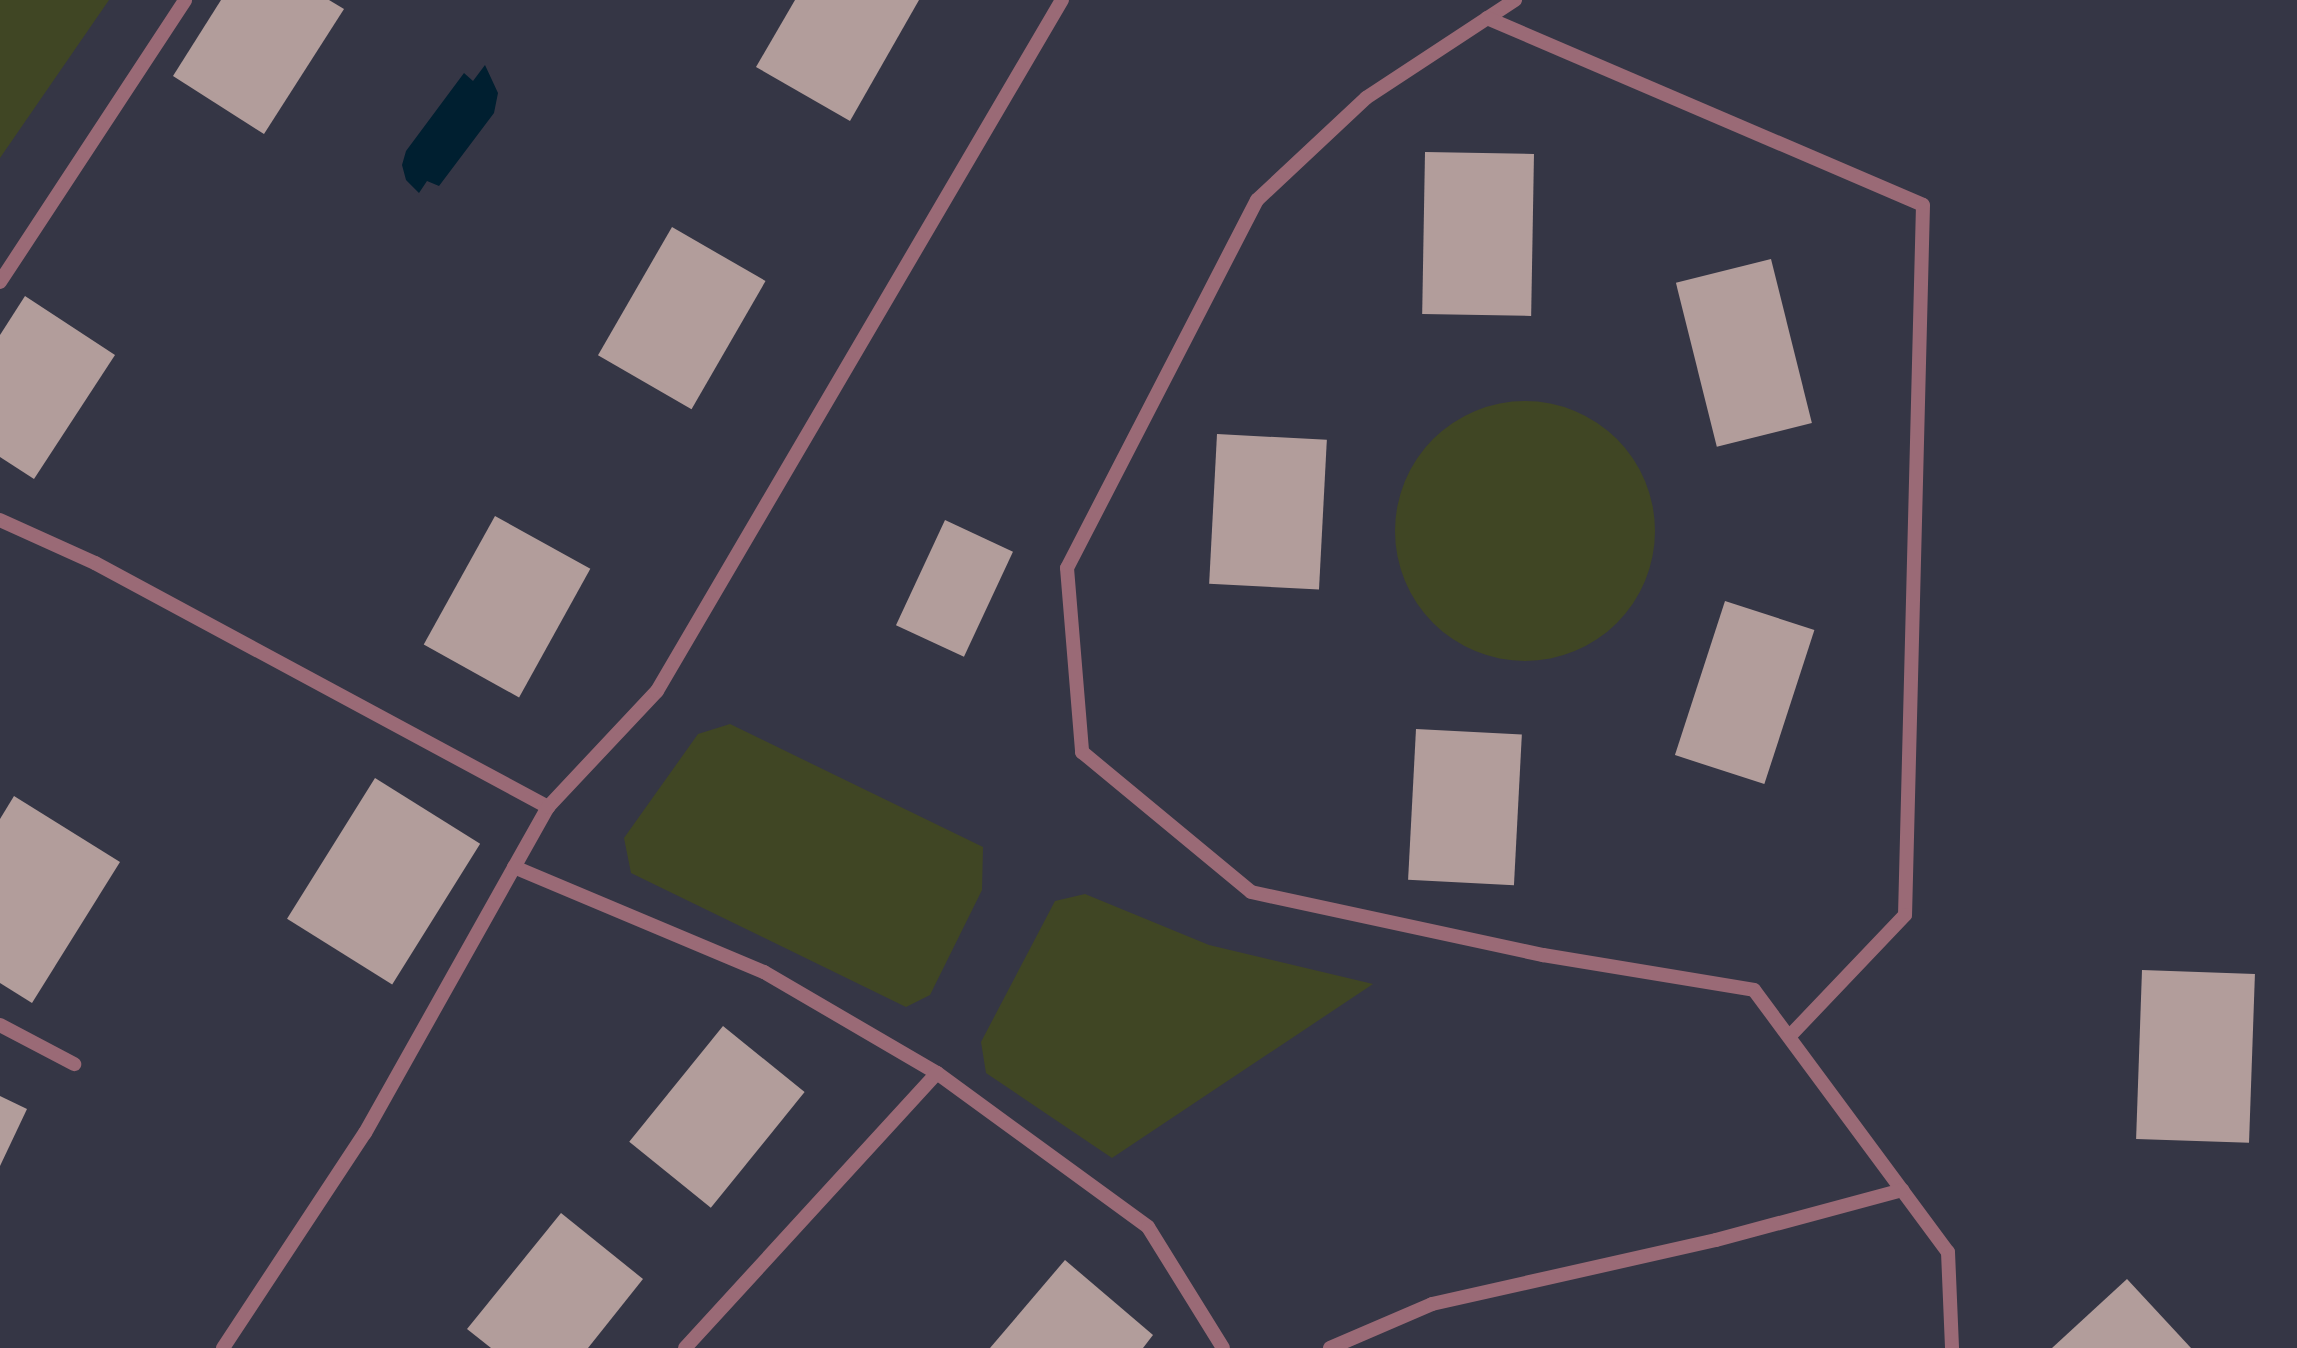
<!DOCTYPE html>
<style>
body{margin:0}
#map{position:relative;width:2297px;height:1348px;overflow:hidden;background:#353645;font-family:"IBM Plex Sans",sans-serif}
div>[style]{position:absolute}
[style*='--x']{left:calc(var(--x)*1px);top:calc(var(--y)*1px);width:calc(var(--w)*1px);rotate:calc(var(--a)*1deg)}
.green>*{inset:0;background:#404624}
.round{border-radius:50%}
.water>*{inset:0;background:#001f30}
.building>*{inset:0;background:#b29d9b;transform-origin:0 0}
.service>*{height:14px;margin:-7px;padding:0 7px;transform-origin:7px;border-radius:7px;background:#9a6a76}
.minor>*{height:14px;margin:-7px;padding:0 7px;transform-origin:7px;border-radius:7px;background:#9a6a76}
span{translate:-50% -50%;white-space:nowrap;text-align:center;line-height:1.15;-webkit-text-stroke:7px #353645;paint-order:stroke}
</style>
<div id="map">
<div class="green">
<div style="clip-path:polygon(0 0,109px 0,0 158px)"></div>
<div class="round" style="left:1395px;top:401px;width:260px;height:260px"></div>
<div style="clip-path:polygon(730px 724px,983px 847px,982px 890px,930px 995px,906px 1007px,631px 873px,624px 838px,698px 734px)"></div>
<div style="clip-path:polygon(1085px 894px,1209px 945px,1373px 984px,1112px 1158px,986px 1073px,981px 1042px,1055px 901px)"></div>
</div>
<div class="water">
<div style="clip-path:polygon(485px 65px,498px 93px,494px 113px,439px 186px,427px 181px,419px 193px,406px 180px,402px 165px,406px 151px,464px 73px,473px 81px)"></div>
</div>
<div class="building">
<div style="clip-path:polygon(221px 0,329px 0,344px 9px,264px 134px,173px 76px)"></div>
<div style="clip-path:polygon(795px 0,919px 0,850px 121px,756px 67px)"></div>
<div style="left:1425px;top:152px;width:109px;height:162px;rotate:1deg"></div>
<div style="left:672px;top:227px;width:108px;height:148px;rotate:30deg"></div>
<div style="left:1771px;top:259px;width:169px;height:98px;rotate:76deg"></div>
<div style="clip-path:polygon(25px 296px,115px 355px,34px 479px,0 457px,0 335px)"></div>
<div style="left:1217px;top:434px;width:110px;height:150px;rotate:3deg"></div>
<div style="left:495px;top:516px;width:109px;height:147px;rotate:29deg"></div>
<div style="left:945px;top:520px;width:75px;height:116px;rotate:25deg"></div>
<div style="left:1725px;top:601px;width:94px;height:162px;rotate:18deg"></div>
<div style="left:1416px;top:729px;width:106px;height:151px;rotate:3deg"></div>
<div style="left:375px;top:778px;width:124px;height:166px;rotate:32deg"></div>
<div style="clip-path:polygon(14px 796px,120px 862px,32px 1003px,0 983px,0 819px)"></div>
<div style="left:2142px;top:970px;width:113px;height:169px;rotate:2deg"></div>
<div style="left:723px;top:1026px;width:105px;height:149px;rotate:39deg"></div>
<div style="clip-path:polygon(0 1096px,27px 1109px,0 1166px)"></div>
<div style="clip-path:polygon(561px 1213px,643px 1279px,588px 1348px,491px 1348px,467px 1329px)"></div>
<div style="clip-path:polygon(1065px 1260px,1153px 1335px,1143px 1348px,990px 1348px)"></div>
<div style="clip-path:polygon(2127px 1279px,2191px 1348px,2052px 1348px)"></div>
</div>
<div class="service">
<div style="--x:0;--y:1025;--w:84;--a:27.8"></div>
</div>
<div class="minor">
<div style="--x:1515;--y:0;--w:178;--a:146.7"></div>
<div style="--x:1366;--y:98;--w:149;--a:136.9"></div>
<div style="--x:1257;--y:200;--w:414;--a:117.3"></div>
<div style="--x:1067;--y:568;--w:185;--a:85.3"></div>
<div style="--x:1082;--y:752;--w:219;--a:39.6"></div>
<div style="--x:1251;--y:892;--w:299;--a:12.2"></div>
<div style="--x:1543;--y:955;--w:214;--a:9.4"></div>
<div style="--x:1754;--y:990;--w:326;--a:53.5"></div>
<div style="--x:1948;--y:1252;--w:96;--a:87.6"></div>
<div style="--x:1487;--y:18;--w:474;--a:23.2"></div>
<div style="--x:1923;--y:205;--w:710;--a:91.45"></div>
<div style="--x:1905;--y:915;--w:168;--a:133.6"></div>
<div style="--x:0;--y:282;--w:337;--a:-56.7"></div>
<div style="--x:0;--y:520;--w:104;--a:24.4"></div>
<div style="--x:95;--y:563;--w:515;--a:28.31"></div>
<div style="--x:514;--y:867;--w:271;--a:22.8"></div>
<div style="--x:764;--y:972;--w:200;--a:30.3"></div>
<div style="--x:937;--y:1073;--w:261;--a:36.1"></div>
<div style="--x:1148;--y:1227;--w:142;--a:58.2"></div>
<div style="--x:223;--y:1348;--w:258;--a:-56.6"></div>
<div style="--x:365;--y:1133;--w:374;--a:-60.7"></div>
<div style="--x:548;--y:807;--w:159;--a:-46.8"></div>
<div style="--x:657;--y:691;--w:801;--a:-59.63"></div>
<div style="--x:685;--y:1348;--w:373;--a:-47.5"></div>
<div style="--x:1330;--y:1348;--w:111;--a:-23.3"></div>
<div style="--x:1432;--y:1304;--w:291;--a:-12.7"></div>
<div style="--x:1716;--y:1240;--w:193;--a:-15"></div>
</div>
</div>
